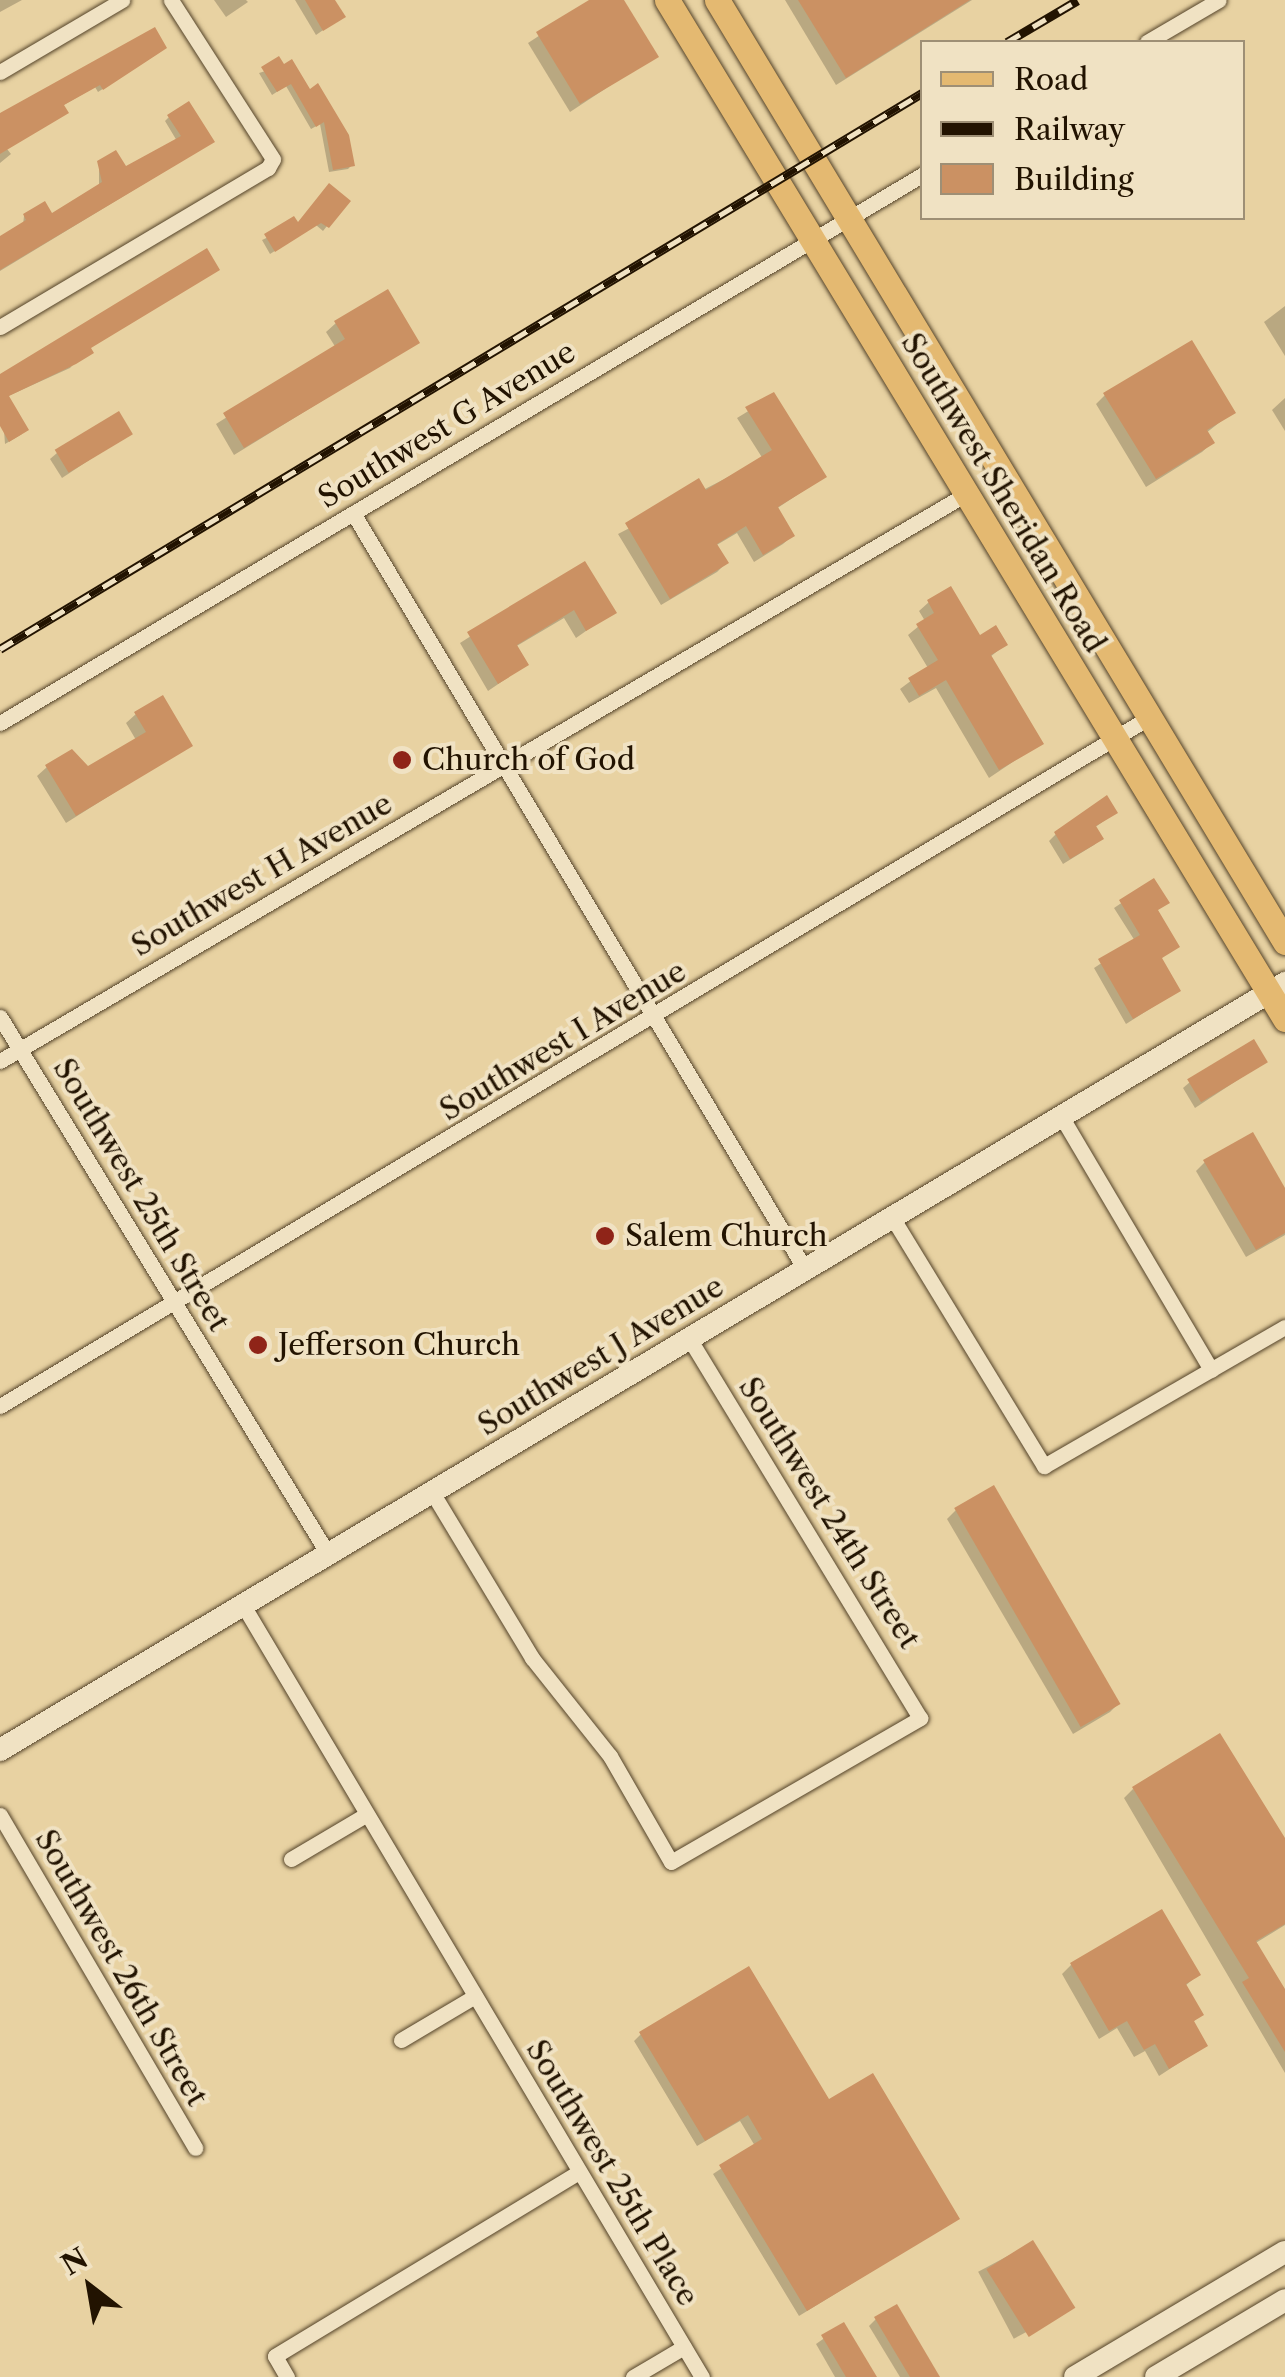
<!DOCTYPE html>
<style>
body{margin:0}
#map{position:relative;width:1285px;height:2377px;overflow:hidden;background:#e8d2a2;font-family:"Libre Caslon Text",serif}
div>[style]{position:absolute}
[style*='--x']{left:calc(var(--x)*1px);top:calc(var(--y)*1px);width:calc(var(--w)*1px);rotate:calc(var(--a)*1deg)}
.shadow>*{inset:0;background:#0003;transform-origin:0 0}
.building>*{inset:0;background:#cb9163;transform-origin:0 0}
.roads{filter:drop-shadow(0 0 2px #544329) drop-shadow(0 0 2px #544329)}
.street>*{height:15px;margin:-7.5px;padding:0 7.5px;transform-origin:7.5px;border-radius:7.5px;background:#f0e2c3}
.secondary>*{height:22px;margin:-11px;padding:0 11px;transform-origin:11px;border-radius:11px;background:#f0e2c3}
.primary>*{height:25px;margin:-12.5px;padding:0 12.5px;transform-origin:12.5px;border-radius:12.5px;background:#e4b971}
.rail>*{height:9px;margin-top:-4.5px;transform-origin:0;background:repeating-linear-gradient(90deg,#f0e2c3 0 15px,#221301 0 30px);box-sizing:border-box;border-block:2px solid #221301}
.dots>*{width:28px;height:28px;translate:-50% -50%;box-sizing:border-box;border:5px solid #f0e2c3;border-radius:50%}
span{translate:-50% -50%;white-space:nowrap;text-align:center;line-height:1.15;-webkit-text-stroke:8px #f0e2c3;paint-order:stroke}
.street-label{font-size:30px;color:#221301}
.poi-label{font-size:30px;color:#221301}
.left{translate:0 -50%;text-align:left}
.legend{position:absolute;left:920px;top:40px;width:325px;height:180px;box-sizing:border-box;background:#f0e2c3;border:2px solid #9e8f75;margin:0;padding:12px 18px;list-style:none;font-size:30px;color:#221301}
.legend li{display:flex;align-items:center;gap:20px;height:50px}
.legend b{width:50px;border:2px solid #9e8f75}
.north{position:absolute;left:40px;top:2237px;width:100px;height:100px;-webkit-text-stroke:8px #f0e2c3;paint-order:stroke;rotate:329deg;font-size:28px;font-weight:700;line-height:40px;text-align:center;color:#221301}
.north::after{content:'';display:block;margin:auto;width:35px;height:45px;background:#221301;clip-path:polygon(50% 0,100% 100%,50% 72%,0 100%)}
</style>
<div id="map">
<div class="shadow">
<div style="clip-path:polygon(0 0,22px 0,0 12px)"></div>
<div style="clip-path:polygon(214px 0,246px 0,248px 2px,226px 17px)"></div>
<div style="clip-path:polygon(295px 0,333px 0,342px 17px,316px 35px)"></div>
<div style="clip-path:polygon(594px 0,621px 0,655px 56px,570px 112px,528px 43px)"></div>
<div style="clip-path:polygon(785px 0,972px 0,836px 85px)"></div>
<div style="clip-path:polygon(160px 52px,98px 92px,95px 87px,62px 106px,7px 149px,11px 154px,0 163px,0 118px)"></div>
<div style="clip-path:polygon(291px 63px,352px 165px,348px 169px,329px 172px,320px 124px,311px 129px,286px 86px,272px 95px,259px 73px)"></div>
<div style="clip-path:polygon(169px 117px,208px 145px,0 271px,0 242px,23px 225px,24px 216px,51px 217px,99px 187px,99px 163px,125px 170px,177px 141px,165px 121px)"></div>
<div style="clip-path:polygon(347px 201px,323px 231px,316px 225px,270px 254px,262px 240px)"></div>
<div style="clip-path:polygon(1285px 306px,1285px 356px,1264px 322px)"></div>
<div style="clip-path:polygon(336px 323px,416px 343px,234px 455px,216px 424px,336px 348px,326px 332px)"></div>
<div style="clip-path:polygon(89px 348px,70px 368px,6px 397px,22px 434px,5px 444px,0 377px)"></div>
<div style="clip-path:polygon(1105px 395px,1233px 412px,1206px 433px,1212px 443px,1202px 452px,1146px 487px,1096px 404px)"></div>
<div style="clip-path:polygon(773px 396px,824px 477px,776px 509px,792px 536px,783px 544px,754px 562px,737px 533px,715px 546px,726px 563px,717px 572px,661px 605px,618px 534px,763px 459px,737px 418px)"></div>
<div style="clip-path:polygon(1285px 398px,1285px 431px,1272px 410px)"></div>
<div style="clip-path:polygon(130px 433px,62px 478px,50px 459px,57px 453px)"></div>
<div style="clip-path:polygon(584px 564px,613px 612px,576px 638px,564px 618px,515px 647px,526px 665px,488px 691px,460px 643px)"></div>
<div style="clip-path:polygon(929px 602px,979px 638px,1005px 645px,990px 657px,1041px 743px,989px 778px,936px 688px,909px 703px,900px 689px,928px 668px,908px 635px,925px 621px,919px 611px)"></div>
<div style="clip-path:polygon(136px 714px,190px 745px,66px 823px,37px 776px,47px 767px,87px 769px,136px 740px,126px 723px)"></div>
<div style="clip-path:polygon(1115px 813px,1094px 828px,1101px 839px,1094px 845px,1063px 864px,1049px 841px,1056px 834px)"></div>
<div style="clip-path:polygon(1154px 881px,1156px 912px,1176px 947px,1160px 959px,1178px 991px,1126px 1024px,1094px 968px,1135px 941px,1114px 908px)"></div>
<div style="clip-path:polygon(1265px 1062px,1195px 1108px,1183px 1088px,1190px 1082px)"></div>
<div style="clip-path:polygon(1205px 1162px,1285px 1193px,1285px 1235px,1246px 1257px,1196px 1171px)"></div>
<div style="clip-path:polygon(956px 1510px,1119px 1703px,1110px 1712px,1073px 1734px,947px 1519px)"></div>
<div style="clip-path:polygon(1133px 1789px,1285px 1843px,1285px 1925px,1254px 1944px,1285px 1994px,1285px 2073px,1124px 1798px)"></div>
<div style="clip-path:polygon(1071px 1965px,1198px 1975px,1185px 1986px,1201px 2014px,1192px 2023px,1205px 2046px,1159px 2076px,1145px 2051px,1134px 2057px,1117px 2028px,1099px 2039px,1062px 1974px)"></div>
<div style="clip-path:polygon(641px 2034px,828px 2102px,957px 2219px,799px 2316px,713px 2174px,755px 2146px,740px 2121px,697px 2146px,634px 2041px)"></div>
<div style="left:1032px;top:2243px;width:76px;height:61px;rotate:62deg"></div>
<div style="clip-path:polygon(876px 2319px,937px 2377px,900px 2377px,869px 2326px)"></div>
<div style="clip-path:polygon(843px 2325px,874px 2377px,835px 2377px,816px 2344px)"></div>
</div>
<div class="building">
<div style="clip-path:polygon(305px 0,335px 0,346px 17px,323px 31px)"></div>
<div style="clip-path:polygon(589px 0,624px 0,659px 57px,580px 104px,536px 32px)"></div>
<div style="clip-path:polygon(798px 0,970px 0,846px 78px)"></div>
<div style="clip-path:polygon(155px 27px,167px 48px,103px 90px,100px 85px,64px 105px,69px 113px,0 154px,0 113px)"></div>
<div style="clip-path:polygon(279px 56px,284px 64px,292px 59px,310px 89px,318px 83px,349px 135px,355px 166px,333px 170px,324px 122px,316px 127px,291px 84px,277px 92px,261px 67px)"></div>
<div style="clip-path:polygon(189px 101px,215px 142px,0 270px,0 236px,26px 220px,23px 214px,45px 201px,52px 213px,102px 182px,97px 161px,116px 150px,126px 166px,181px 136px,167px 115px)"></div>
<div style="clip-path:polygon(329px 183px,351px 201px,329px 228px,321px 223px,275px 252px,264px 234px,294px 216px,298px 222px)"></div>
<div style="clip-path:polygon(207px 248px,220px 270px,91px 348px,94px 353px,76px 364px,9px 396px,29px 430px,9px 442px,0 426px,0 374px)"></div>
<div style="clip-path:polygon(388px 289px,420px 343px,244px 448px,223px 413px,345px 339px,334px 321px)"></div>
<div style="clip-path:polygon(1192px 340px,1236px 413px,1207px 430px,1215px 443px,1156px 479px,1103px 393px)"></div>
<div style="clip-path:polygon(774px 392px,827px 477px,778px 507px,795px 536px,763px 555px,746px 526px,717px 544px,729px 563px,670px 599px,625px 523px,699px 478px,706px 490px,772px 450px,745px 407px)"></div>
<div style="left:119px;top:411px;width:27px;height:75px;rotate:59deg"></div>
<div style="clip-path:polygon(585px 561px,617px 613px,586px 631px,574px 610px,517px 645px,529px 665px,498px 684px,467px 632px)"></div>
<div style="clip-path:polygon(951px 586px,980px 635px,996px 625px,1008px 645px,991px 655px,1044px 744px,999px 770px,946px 680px,919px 696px,908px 678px,938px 660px,916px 624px,934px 613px,927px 600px)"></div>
<div style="clip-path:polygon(163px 695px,193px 746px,76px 816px,45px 765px,72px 749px,88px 766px,146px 732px,134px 712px)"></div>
<div style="clip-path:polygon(1107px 795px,1118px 813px,1096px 826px,1104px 839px,1070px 859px,1054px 832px)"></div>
<div style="clip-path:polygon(1154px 878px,1170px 903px,1158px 910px,1180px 947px,1162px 958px,1181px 991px,1133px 1019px,1098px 959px,1140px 935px,1119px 900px)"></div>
<div style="left:1254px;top:1039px;width:27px;height:78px;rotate:59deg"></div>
<div style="clip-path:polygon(1253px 1132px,1285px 1188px,1285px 1233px,1256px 1250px,1203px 1160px)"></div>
<div style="left:994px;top:1485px;width:253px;height:46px;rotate:60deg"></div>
<div style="clip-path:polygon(1220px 1733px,1285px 1838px,1285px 1924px,1256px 1941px,1285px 1989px,1285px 2052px,1242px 1982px,1249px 1978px,1132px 1787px)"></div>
<div style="clip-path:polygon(1162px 1909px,1201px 1975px,1186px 1984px,1204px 2015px,1194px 2021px,1208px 2046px,1169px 2069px,1155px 2044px,1144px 2050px,1127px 2021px,1109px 2031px,1070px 1963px)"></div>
<div style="clip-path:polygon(749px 1966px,829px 2099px,873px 2073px,960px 2219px,807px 2311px,719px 2165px,762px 2139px,748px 2115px,705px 2141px,639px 2032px)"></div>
<div style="left:1033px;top:2240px;width:80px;height:55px;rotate:58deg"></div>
<div style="clip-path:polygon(897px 2304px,940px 2377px,910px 2377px,874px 2317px)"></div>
<div style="clip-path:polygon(844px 2322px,877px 2377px,846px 2377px,821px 2335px)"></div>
</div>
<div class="roads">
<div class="street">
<div style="--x:1147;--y:42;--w:83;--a:-30.3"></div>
<div style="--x:0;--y:72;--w:142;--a:-30.5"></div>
<div style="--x:0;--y:327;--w:312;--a:-30.7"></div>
<div style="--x:268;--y:168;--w:10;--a:-61"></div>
<div style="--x:273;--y:159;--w:189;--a:-122.7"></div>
<div style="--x:353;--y:513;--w:881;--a:59.13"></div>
<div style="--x:0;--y:723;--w:1073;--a:-30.73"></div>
<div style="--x:0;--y:1017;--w:629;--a:58.58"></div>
<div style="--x:0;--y:1061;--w:1120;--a:-30.41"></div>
<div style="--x:1061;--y:1116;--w:295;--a:59.4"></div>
<div style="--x:892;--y:1217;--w:292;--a:58.6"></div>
<div style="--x:1044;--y:1466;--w:278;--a:-30"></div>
<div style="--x:0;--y:1406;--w:1341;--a:-30.93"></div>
<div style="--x:432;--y:1492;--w:194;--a:58.9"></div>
<div style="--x:532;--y:1658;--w:125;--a:51.5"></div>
<div style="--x:610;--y:1756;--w:122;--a:60.1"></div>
<div style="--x:671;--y:1862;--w:288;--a:-30"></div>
<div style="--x:920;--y:1718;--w:445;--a:-121.3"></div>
<div style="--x:243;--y:1605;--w:898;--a:59.27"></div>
<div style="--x:0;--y:1815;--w:386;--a:59.6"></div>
<div style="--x:291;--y:1859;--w:88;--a:-30.6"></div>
<div style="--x:401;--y:2040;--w:86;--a:-30.7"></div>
<div style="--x:287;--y:2377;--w:24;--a:-120"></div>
<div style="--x:275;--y:2356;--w:355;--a:-31.2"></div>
<div style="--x:633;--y:2377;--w:59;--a:-30.5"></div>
</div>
<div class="secondary">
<div style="--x:0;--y:1750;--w:1497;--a:-30.83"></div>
<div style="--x:1075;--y:2377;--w:244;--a:-30.8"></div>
<div style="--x:1156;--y:2377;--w:150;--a:-30.8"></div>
</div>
<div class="primary">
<div style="--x:667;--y:0;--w:1192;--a:58.76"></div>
<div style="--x:717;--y:0;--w:1100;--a:58.91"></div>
</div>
</div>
<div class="rail">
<div style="--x:1007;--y:42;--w:82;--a:-30.6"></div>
<div style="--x:0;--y:649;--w:1077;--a:-31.09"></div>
</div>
<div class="dots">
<div style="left:402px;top:760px;background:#8f2418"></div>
<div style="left:605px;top:1236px;background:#8f2418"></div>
<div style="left:258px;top:1345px;background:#8f2418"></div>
</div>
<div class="street-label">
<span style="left:447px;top:425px;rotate:-31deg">Southwest G Avenue</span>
<span style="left:1003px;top:493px;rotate:59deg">Southwest Sheridan Road</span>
<span style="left:262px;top:875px;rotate:-30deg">Southwest H Avenue</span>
<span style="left:563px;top:1041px;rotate:-31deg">Southwest I Avenue</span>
<span style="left:141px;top:1195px;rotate:59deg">Southwest 25th Street</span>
<span style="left:601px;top:1356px;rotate:-31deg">Southwest J Avenue</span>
<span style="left:829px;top:1513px;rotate:58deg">Southwest 24th Street</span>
<span style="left:121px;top:1968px;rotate:60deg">Southwest 26th Street</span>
<span style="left:612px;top:2173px;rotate:59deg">Southwest 25th Place</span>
</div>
<div class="poi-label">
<span class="left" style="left:422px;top:760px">Church of God</span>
<span class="left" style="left:625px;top:1236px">Salem Church</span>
<span class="left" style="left:278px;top:1345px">Jefferson Church</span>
</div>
<ul class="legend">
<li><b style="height:12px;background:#e4b971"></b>Road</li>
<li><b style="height:12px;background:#221301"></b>Railway</li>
<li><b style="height:28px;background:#cb9163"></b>Building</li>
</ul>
<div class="north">N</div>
</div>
